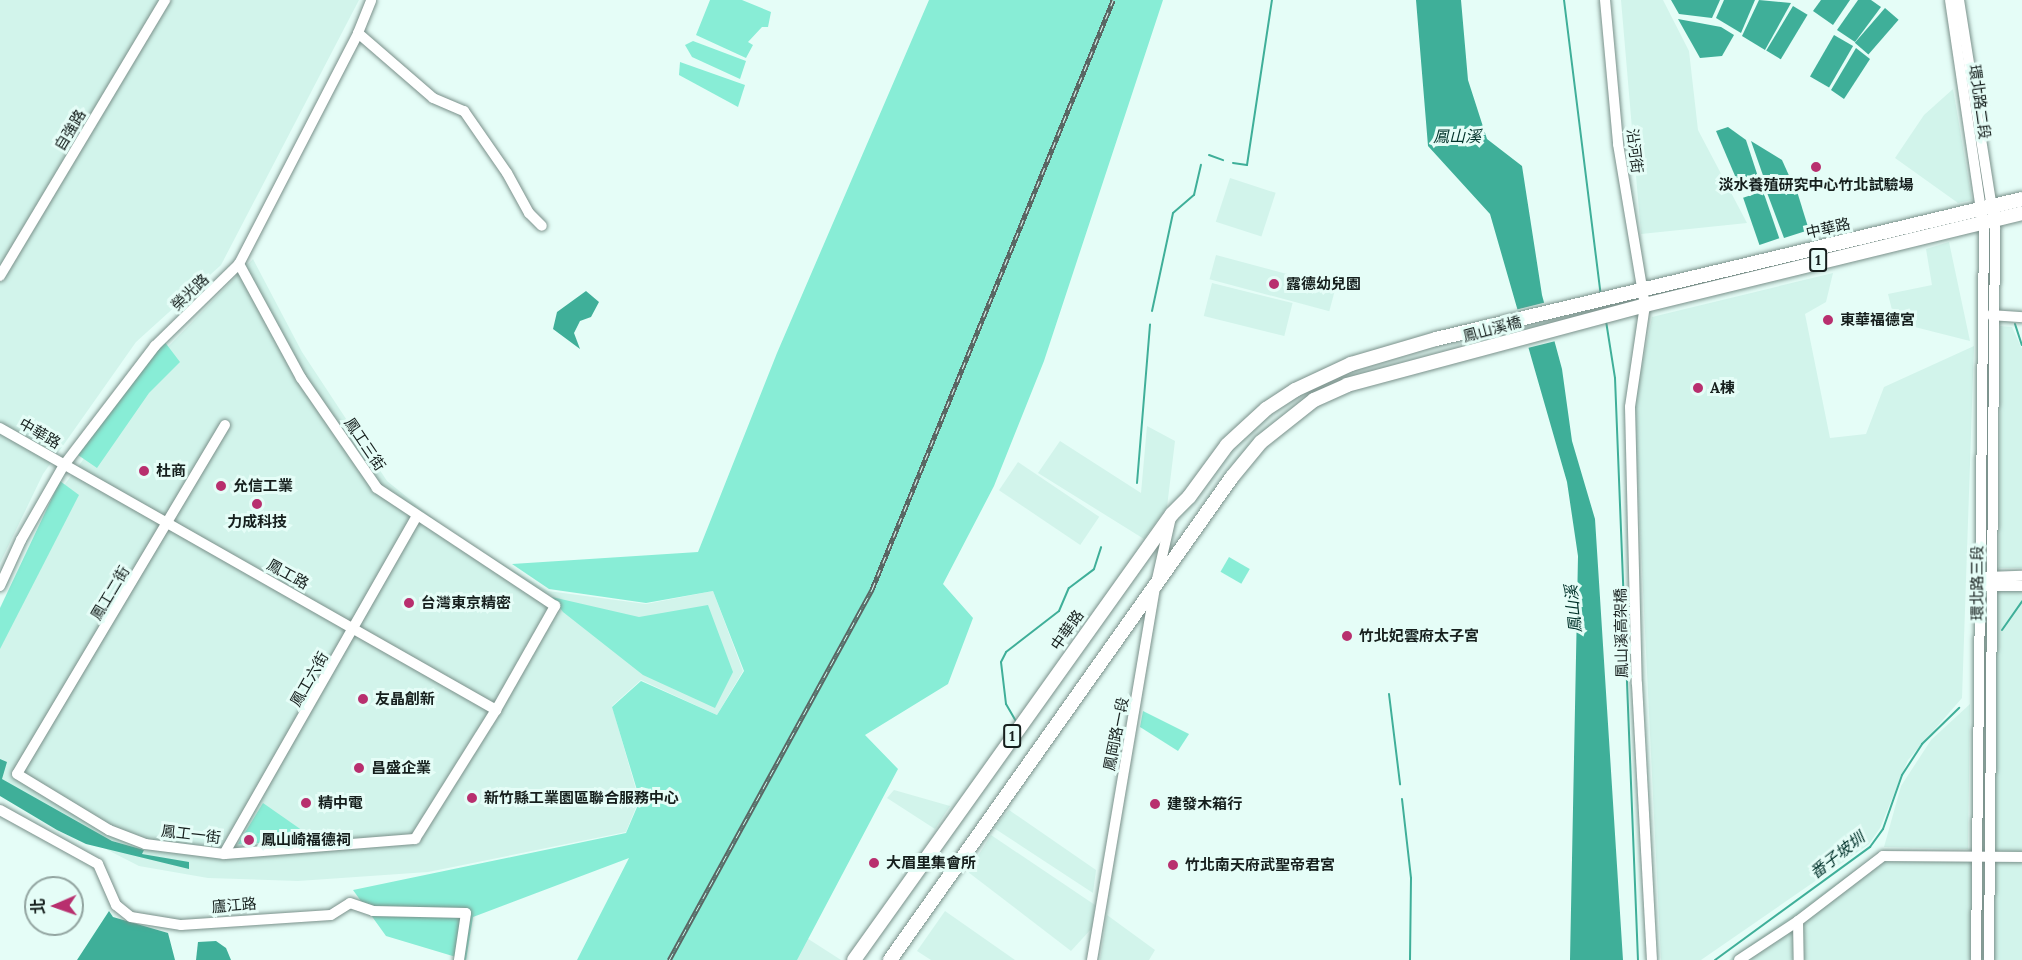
<!DOCTYPE html>
<meta charset="utf-8">
<style>
body{margin:0}
#map{position:relative;width:2022px;height:960px;overflow:hidden;background:#e5fdf7;font-family:Lora,"Noto Sans TC",serif}
div>[style]{position:absolute}
[style*='--x']{left:calc(var(--x)*1px);top:calc(var(--y)*1px);width:calc(var(--w)*1px);rotate:calc(var(--a)*1deg)}
.built>*{inset:0;background:#d2f4eb;transform-origin:0 0}
.green>*{inset:0;background:#88edd6;transform-origin:0 0}
.water>*{inset:0;background:#3faf99;transform-origin:0 0}
.pier>*{inset:0;background:#e5fdf7;transform-origin:0 0}
.stream>*{height:2px;margin:-1px;padding:0 1px;transform-origin:1px;border-radius:1px;background:#3faf99}
.roads{filter:drop-shadow(0 0 2px #7a908a) drop-shadow(0 0 2px #7a908a)}
.minor>*{height:10px;margin:-5px;padding:0 5px;transform-origin:5px;border-radius:5px;background:#fff}
.major>*{height:14px;margin:-7px;padding:0 7px;transform-origin:7px;border-radius:7px;background:#fff}
.rail>*{height:4.5px;margin-top:-2.25px;transform-origin:0;background:repeating-linear-gradient(90deg,#e5fdf7 0 7px,#596764 0 14px);box-sizing:border-box;border-block:2px solid #596764}
.dots>*{width:16px;height:16px;translate:-50% -50%;box-sizing:border-box;border:3px solid #e5fdf7;border-radius:50%}
span{translate:-50% -50%;white-space:nowrap;text-align:center;line-height:1.15;-webkit-text-stroke:6px #e5fdf7;paint-order:stroke}
.shield-label span{padding:2px 4px;background:#e5fdf7;border:2px solid;border-radius:4px;-webkit-text-stroke-width:0}
.shield-label{font-size:14px;color:#161f1d;font-weight:700}
.street-label{font-size:15px;color:#161f1d}
.poi-label{font-size:15px;color:#161f1d;font-weight:700}
.left{translate:0 -50%;text-align:left}
.water-label{font-size:16px;color:#00322a;font-style:italic}
.north{position:absolute;left:24px;top:876px;width:60px;height:60px;box-sizing:border-box;background:#e5fdf7;border:2px solid #92a4a0;border-radius:50%;rotate:268deg;font-size:16px;font-weight:700;line-height:24px;text-align:center;color:#161f1d}
.north::after{content:'';display:block;margin:auto;width:21px;height:27px;background:#b82f6e;clip-path:polygon(50% 0,100% 100%,50% 72%,0 100%)}
</style>
<div id="map">
<div class="built">
<div style="clip-path:polygon(0 0,359px 0,221px 265px,136px 342px,43px 474px,0 563px)"></div>
<div style="clip-path:polygon(1621px 0,1663px 0,1689px 51px,1698px 130px,1747px 223px,1641px 234px)"></div>
<div style="clip-path:polygon(1953px 89px,1972px 200px,1958px 203px,1895px 158px,1924px 115px)"></div>
<div style="left:1230px;top:178px;width:48px;height:46px;rotate:18deg"></div>
<div style="clip-path:polygon(1949px 242px,1970px 341px,1895px 322px,1888px 294px,1932px 285px,1926px 249px)"></div>
<div style="left:1216px;top:255px;width:124px;height:25px;rotate:15deg"></div>
<div style="clip-path:polygon(253px 259px,302px 352px,387px 481px,454px 535px,548px 591px,646px 604px,713px 591px,743px 671px,717px 715px,641px 680px,612px 706px,639px 800px,626px 832px,428px 872px,298px 881px,208px 878px,139px 866px,0 795px,0 622px,56px 496px,165px 350px)"></div>
<div style="clip-path:polygon(1833px 273px,1826px 302px,1805px 314px,1830px 438px,1866px 434px,1884px 387px,1974px 346px,1962px 698px,1908px 760px,1880px 828px,1869px 844px,1701px 960px,1661px 960px,1634px 405px,1652px 317px)"></div>
<div style="left:1212px;top:283px;width:83px;height:34px;rotate:14deg"></div>
<div style="clip-path:polygon(2000px 326px,2012px 327px,2022px 349px,2022px 568px,1999px 568px)"></div>
<div style="clip-path:polygon(1147px 426px,1175px 441px,1167px 507px,1144px 539px,1038px 473px,1060px 441px,1141px 493px)"></div>
<div style="left:1018px;top:462px;width:98px;height:34px;rotate:34deg"></div>
<div style="clip-path:polygon(1985px 582px,2022px 582px,2022px 960px,1729px 960px,1880px 852px,1981px 853px)"></div>
<div style="clip-path:polygon(1970px 704px,1968px 849px,1884px 847px,1901px 786px,1931px 740px)"></div>
<div style="clip-path:polygon(894px 790px,950px 806px,935px 829px,887px 798px)"></div>
<div style="clip-path:polygon(1009px 810px,1096px 870px,1093px 893px,994px 828px)"></div>
<div style="clip-path:polygon(991px 835px,1095px 905px,1093px 927px,1071px 951px,968px 872px)"></div>
<div style="clip-path:polygon(945px 911px,1015px 960px,931px 960px,917px 951px)"></div>
<div style="clip-path:polygon(1107px 915px,1155px 950px,1149px 960px,1100px 960px)"></div>
<div style="clip-path:polygon(799px 933px,841px 960px,790px 960px)"></div>
</div>
<div class="green">
<div style="clip-path:polygon(710px 0,742px 0,771px 12px,768px 27px,762px 27px,748px 42px,753px 45px,746px 58px,696px 35px)"></div>
<div style="clip-path:polygon(929px 0,1163px 0,1044px 361px,994px 486px,943px 584px,973px 618px,948px 684px,865px 735px,898px 769px,797px 960px,577px 960px,629px 858px,473px 917px,466px 960px,386px 936px,353px 890px,626px 833px,640px 800px,612px 707px,641px 681px,717px 715px,744px 671px,713px 591px,646px 603px,549px 589px,512px 564px,698px 552px,777px 353px)"></div>
<div style="clip-path:polygon(693px 41px,746px 61px,740px 79px,692px 57px,685px 45px)"></div>
<div style="clip-path:polygon(680px 62px,745px 85px,738px 107px,679px 75px)"></div>
<div style="clip-path:polygon(164px 341px,180px 362px,149px 393px,97px 468px,78px 455px)"></div>
<div style="clip-path:polygon(60px 481px,79px 495px,0 649px,0 608px)"></div>
<div style="left:1229px;top:557px;width:24px;height:17px;rotate:30deg"></div>
<div style="clip-path:polygon(552px 597px,639px 617px,708px 605px,733px 672px,715px 708px,643px 675px,563px 612px)"></div>
<div style="clip-path:polygon(1143px 711px,1189px 734px,1178px 751px,1140px 727px)"></div>
<div style="clip-path:polygon(263px 803px,316px 840px,238px 844px)"></div>
</div>
<div class="water">
<div style="clip-path:polygon(1416px 0,1461px 0,1468px 80px,1487px 139px,1522px 166px,1542px 295px,1562px 369px,1572px 441px,1595px 519px,1623px 960px,1570px 960px,1578px 556px,1567px 482px,1490px 214px,1428px 146px)"></div>
<div style="clip-path:polygon(1671px 0,1720px 0,1712px 18px,1679px 14px)"></div>
<div style="clip-path:polygon(1724px 0,1755px 0,1741px 33px,1716px 18px)"></div>
<div style="clip-path:polygon(1759px 0,1791px 3px,1765px 50px,1742px 36px)"></div>
<div style="clip-path:polygon(1821px 0,1850px 0,1833px 25px,1813px 11px)"></div>
<div style="clip-path:polygon(1858px 0,1871px 0,1881px 7px,1855px 42px,1837px 30px)"></div>
<div style="left:1793px;top:6px;width:17px;height:52px;rotate:31deg"></div>
<div style="left:1885px;top:8px;width:18px;height:46px;rotate:41deg"></div>
<div style="clip-path:polygon(1678px 19px,1721px 27px,1734px 35px,1722px 56px,1700px 58px)"></div>
<div style="left:1834px;top:35px;width:22px;height:48px;rotate:30deg"></div>
<div style="clip-path:polygon(1856px 48px,1870px 59px,1844px 99px,1831px 90px)"></div>
<div style="clip-path:polygon(1728px 127px,1746px 140px,1761px 186px,1741px 190px,1716px 131px)"></div>
<div style="clip-path:polygon(1751px 141px,1782px 160px,1791px 180px,1766px 184px)"></div>
<div style="clip-path:polygon(1795px 185px,1809px 230px,1784px 238px,1766px 190px)"></div>
<div style="left:1763px;top:191px;width:50px;height:21px;rotate:71deg"></div>
<div style="clip-path:polygon(586px 291px,599px 302px,591px 317px,580px 321px,574px 333px,580px 349px,553px 329px,557px 312px)"></div>
<div style="clip-path:polygon(0 759px,7px 762px,2px 779px,112px 841px,144px 850px,142px 854px,189px 862px,189px 869px,86px 844px,57px 830px,0 796px)"></div>
<div style="clip-path:polygon(109px 911px,113px 917px,168px 933px,175px 960px,77px 960px)"></div>
<div style="clip-path:polygon(216px 941px,226px 948px,231px 960px,196px 960px,198px 942px)"></div>
</div>
<div class="pier">
<div style="left:1547px;top:302px;width:40px;height:33px;rotate:76deg"></div>
</div>
<div class="stream">
<div style="--x:1564;--y:0;--w:297;--a:82.9"></div>
<div style="--x:1209;--y:155;--w:15;--a:20"></div>
<div style="--x:1233;--y:163;--w:14;--a:8"></div>
<div style="--x:1247;--y:165;--w:167;--a:-81.4"></div>
<div style="--x:1152;--y:311;--w:100;--a:-77.9"></div>
<div style="--x:1173;--y:213;--w:28;--a:-41"></div>
<div style="--x:1194;--y:195;--w:31;--a:-77"></div>
<div style="--x:1606;--y:321;--w:58;--a:81"></div>
<div style="--x:1615;--y:378;--w:582;--a:87.74"></div>
<div style="--x:2015;--y:324;--w:22;--a:72"></div>
<div style="--x:1137;--y:483;--w:159;--a:-85.3"></div>
<div style="--x:2002;--y:630;--w:35;--a:-55"></div>
<div style="--x:1389;--y:694;--w:91;--a:83"></div>
<div style="--x:1017;--y:723;--w:22;--a:-120"></div>
<div style="--x:1006;--y:704;--w:42;--a:-96.8"></div>
<div style="--x:1001;--y:662;--w:11;--a:-63"></div>
<div style="--x:1006;--y:652;--w:67;--a:-37.7"></div>
<div style="--x:1059;--y:611;--w:25;--a:-67"></div>
<div style="--x:1069;--y:588;--w:31;--a:-37"></div>
<div style="--x:1094;--y:569;--w:23;--a:-72"></div>
<div style="--x:1402;--y:799;--w:80;--a:83.5"></div>
<div style="--x:1411;--y:878;--w:82;--a:90.7"></div>
<div style="--x:1715;--y:960;--w:192;--a:-36.1"></div>
<div style="--x:1870;--y:847;--w:22;--a:-54"></div>
<div style="--x:1883;--y:829;--w:57;--a:-70.6"></div>
<div style="--x:1902;--y:775;--w:37;--a:-57"></div>
<div style="--x:1922;--y:744;--w:52;--a:-44.2"></div>
</div>
<div class="roads">
<div class="minor">
<div style="--x:1605;--y:0;--w:145;--a:84.8"></div>
<div style="--x:1618;--y:144;--w:163;--a:80.5"></div>
<div style="--x:1645;--y:305;--w:103;--a:98.4"></div>
<div style="--x:1630;--y:407;--w:277;--a:88.6"></div>
<div style="--x:1637;--y:684;--w:276;--a:86.9"></div>
<div style="--x:1950;--y:0;--w:232;--a:81.6"></div>
<div style="--x:1984;--y:229;--w:731;--a:90.63"></div>
<div style="--x:1959;--y:0;--w:230;--a:81"></div>
<div style="--x:1995;--y:227;--w:733;--a:90.47"></div>
<div style="--x:358;--y:33;--w:99;--a:40.9"></div>
<div style="--x:433;--y:98;--w:34;--a:23"></div>
<div style="--x:464;--y:111;--w:75;--a:55.3"></div>
<div style="--x:507;--y:173;--w:46;--a:61.2"></div>
<div style="--x:529;--y:213;--w:18;--a:45"></div>
<div style="--x:0;--y:276;--w:322;--a:-59.1"></div>
<div style="--x:1991;--y:315;--w:31;--a:4"></div>
<div style="--x:225;--y:425;--w:406;--a:120.8"></div>
<div style="--x:17;--y:774;--w:108;--a:31.3"></div>
<div style="--x:109;--y:830;--w:39;--a:21"></div>
<div style="--x:145;--y:844;--w:80;--a:7.2"></div>
<div style="--x:224;--y:854;--w:192;--a:-4.5"></div>
<div style="--x:415;--y:839;--w:152;--a:-57.9"></div>
<div style="--x:496;--y:710;--w:120;--a:-60.4"></div>
<div style="--x:555;--y:606;--w:214;--a:-146.5"></div>
<div style="--x:377;--y:488;--w:134;--a:-124.6"></div>
<div style="--x:301;--y:378;--w:130;--a:-118.5"></div>
<div style="--x:0;--y:428;--w:571;--a:29.62"></div>
<div style="--x:1986;--y:577;--w:36;--a:-2"></div>
<div style="--x:0;--y:586;--w:51;--a:-65.5"></div>
<div style="--x:21;--y:540;--w:86;--a:-60.2"></div>
<div style="--x:64;--y:465;--w:150;--a:-52.6"></div>
<div style="--x:155;--y:346;--w:117;--a:-44.3"></div>
<div style="--x:239;--y:264;--w:260;--a:-62.7"></div>
<div style="--x:358;--y:33;--w:35;--a:-68"></div>
<div style="--x:1985;--y:586;--w:37;--a:0"></div>
<div style="--x:0;--y:810;--w:112;--a:28.9"></div>
<div style="--x:98;--y:864;--w:45;--a:66.3"></div>
<div style="--x:116;--y:905;--w:19;--a:39"></div>
<div style="--x:131;--y:917;--w:51;--a:9.1"></div>
<div style="--x:181;--y:925;--w:150;--a:-3.8"></div>
<div style="--x:331;--y:915;--w:22;--a:-32"></div>
<div style="--x:350;--y:903;--w:24;--a:19"></div>
<div style="--x:373;--y:911;--w:93;--a:1.2"></div>
<div style="--x:466;--y:913;--w:48;--a:98.5"></div>
<div style="--x:224;--y:854;--w:388;--a:-60.3"></div>
<div style="--x:1798;--y:921;--w:39;--a:89"></div>
<div style="--x:1092;--y:960;--w:377;--a:-80.4"></div>
<div style="--x:1155;--y:588;--w:73;--a:-77.3"></div>
<div style="--x:1739;--y:960;--w:71;--a:-33.5"></div>
<div style="--x:1798;--y:921;--w:107;--a:-37.4"></div>
<div style="--x:1883;--y:856;--w:139;--a:0.4"></div>
</div>
<div class="major">
<div style="--x:854;--y:960;--w:548;--a:-54.51"></div>
<div style="--x:1172;--y:514;--w:24;--a:-45"></div>
<div style="--x:1189;--y:497;--w:64;--a:-53.8"></div>
<div style="--x:1227;--y:445;--w:53;--a:-42.7"></div>
<div style="--x:1266;--y:409;--w:35;--a:-33"></div>
<div style="--x:1295;--y:390;--w:62;--a:-24.9"></div>
<div style="--x:1351;--y:364;--w:89;--a:-16.4"></div>
<div style="--x:1436;--y:339;--w:602;--a:-13.44"></div>
<div style="--x:890;--y:960;--w:592;--a:-54.7"></div>
<div style="--x:1232;--y:477;--w:45;--a:-50.4"></div>
<div style="--x:1261;--y:442;--w:68;--a:-38.4"></div>
<div style="--x:1314;--y:400;--w:36;--a:-24"></div>
<div style="--x:1347;--y:385;--w:309;--a:-15"></div>
<div style="--x:1645;--y:305;--w:388;--a:-13.7"></div>
</div>
</div>
<div class="rail">
<div style="--x:669;--y:960;--w:423;--a:-61.3"></div>
<div style="--x:872;--y:589;--w:636;--a:-67.75"></div>
</div>
<div class="dots">
<div style="left:1816px;top:167px;background:#b82f6e"></div>
<div style="left:1274px;top:284px;background:#b82f6e"></div>
<div style="left:1828px;top:320px;background:#b82f6e"></div>
<div style="left:1698px;top:388px;background:#b82f6e"></div>
<div style="left:144px;top:471px;background:#b82f6e"></div>
<div style="left:221px;top:486px;background:#b82f6e"></div>
<div style="left:257px;top:504px;background:#b82f6e"></div>
<div style="left:409px;top:603px;background:#b82f6e"></div>
<div style="left:1347px;top:636px;background:#b82f6e"></div>
<div style="left:363px;top:699px;background:#b82f6e"></div>
<div style="left:359px;top:768px;background:#b82f6e"></div>
<div style="left:472px;top:798px;background:#b82f6e"></div>
<div style="left:306px;top:803px;background:#b82f6e"></div>
<div style="left:1155px;top:804px;background:#b82f6e"></div>
<div style="left:249px;top:840px;background:#b82f6e"></div>
<div style="left:874px;top:863px;background:#b82f6e"></div>
<div style="left:1173px;top:865px;background:#b82f6e"></div>
</div>
<div class="shield-label">
<span style="left:1818px;top:260px">1</span>
<span style="left:1012px;top:736px">1</span>
</div>
<div class="street-label">
<span style="left:1980px;top:102px;rotate:82deg">環北路二段</span>
<span style="left:70px;top:130px;rotate:-59deg">自強路</span>
<span style="left:1635px;top:151px;rotate:83deg">沿河街</span>
<span style="left:1828px;top:228px;rotate:-13deg">中華路</span>
<span style="left:190px;top:292px;rotate:-44deg">榮光路</span>
<span style="left:1492px;top:329px;rotate:-15deg">鳳山溪橋</span>
<span style="left:40px;top:433px;rotate:30deg">中華路</span>
<span style="left:365px;top:444px;rotate:56deg">鳳工三街</span>
<span style="left:288px;top:574px;rotate:29deg">鳳工路</span>
<span style="left:1977px;top:583px;rotate:-90deg">環北路三段</span>
<span style="left:110px;top:593px;rotate:-59deg">鳳工二街</span>
<span style="left:1067px;top:630px;rotate:-55deg">中華路</span>
<span style="left:1621px;top:633px;rotate:-91deg">鳳山溪高架橋</span>
<span style="left:309px;top:679px;rotate:-60deg">鳳工六街</span>
<span style="left:1116px;top:734px;rotate:-79deg">鳳岡路一段</span>
<span style="left:191px;top:834px;rotate:7deg">鳳工一街</span>
<span style="left:234px;top:905px;rotate:-5deg">廬江路</span>
</div>
<div class="poi-label">
<span style="left:1816px;top:185px">淡水養殖研究中心竹北試驗場</span>
<span class="left" style="left:1286px;top:284px">露德幼兒園</span>
<span class="left" style="left:1840px;top:320px">東華福德宮</span>
<span class="left" style="left:1710px;top:388px">A棟</span>
<span class="left" style="left:156px;top:471px">杜商</span>
<span class="left" style="left:233px;top:486px">允信工業</span>
<span style="left:257px;top:522px">力成科技</span>
<span class="left" style="left:421px;top:603px">台灣東京精密</span>
<span class="left" style="left:1359px;top:636px">竹北妃雲府太子宮</span>
<span class="left" style="left:375px;top:699px">友晶創新</span>
<span class="left" style="left:371px;top:768px">昌盛企業</span>
<span class="left" style="left:484px;top:798px">新竹縣工業園區聯合服務中心</span>
<span class="left" style="left:318px;top:803px">精中電</span>
<span class="left" style="left:1167px;top:804px">建發木箱行</span>
<span class="left" style="left:261px;top:840px">鳳山崎福德祠</span>
<span class="left" style="left:886px;top:863px">大眉里集會所</span>
<span class="left" style="left:1185px;top:865px">竹北南天府武聖帝君宮</span>
</div>
<div class="water-label">
<span style="left:1457px;top:136px">鳳山溪</span>
<span style="left:1573px;top:609px;rotate:-96deg">鳳山溪</span>
<span style="left:1837px;top:855px;rotate:-38deg">番子坡圳</span>
</div>
<div class="north">北</div>
</div>
